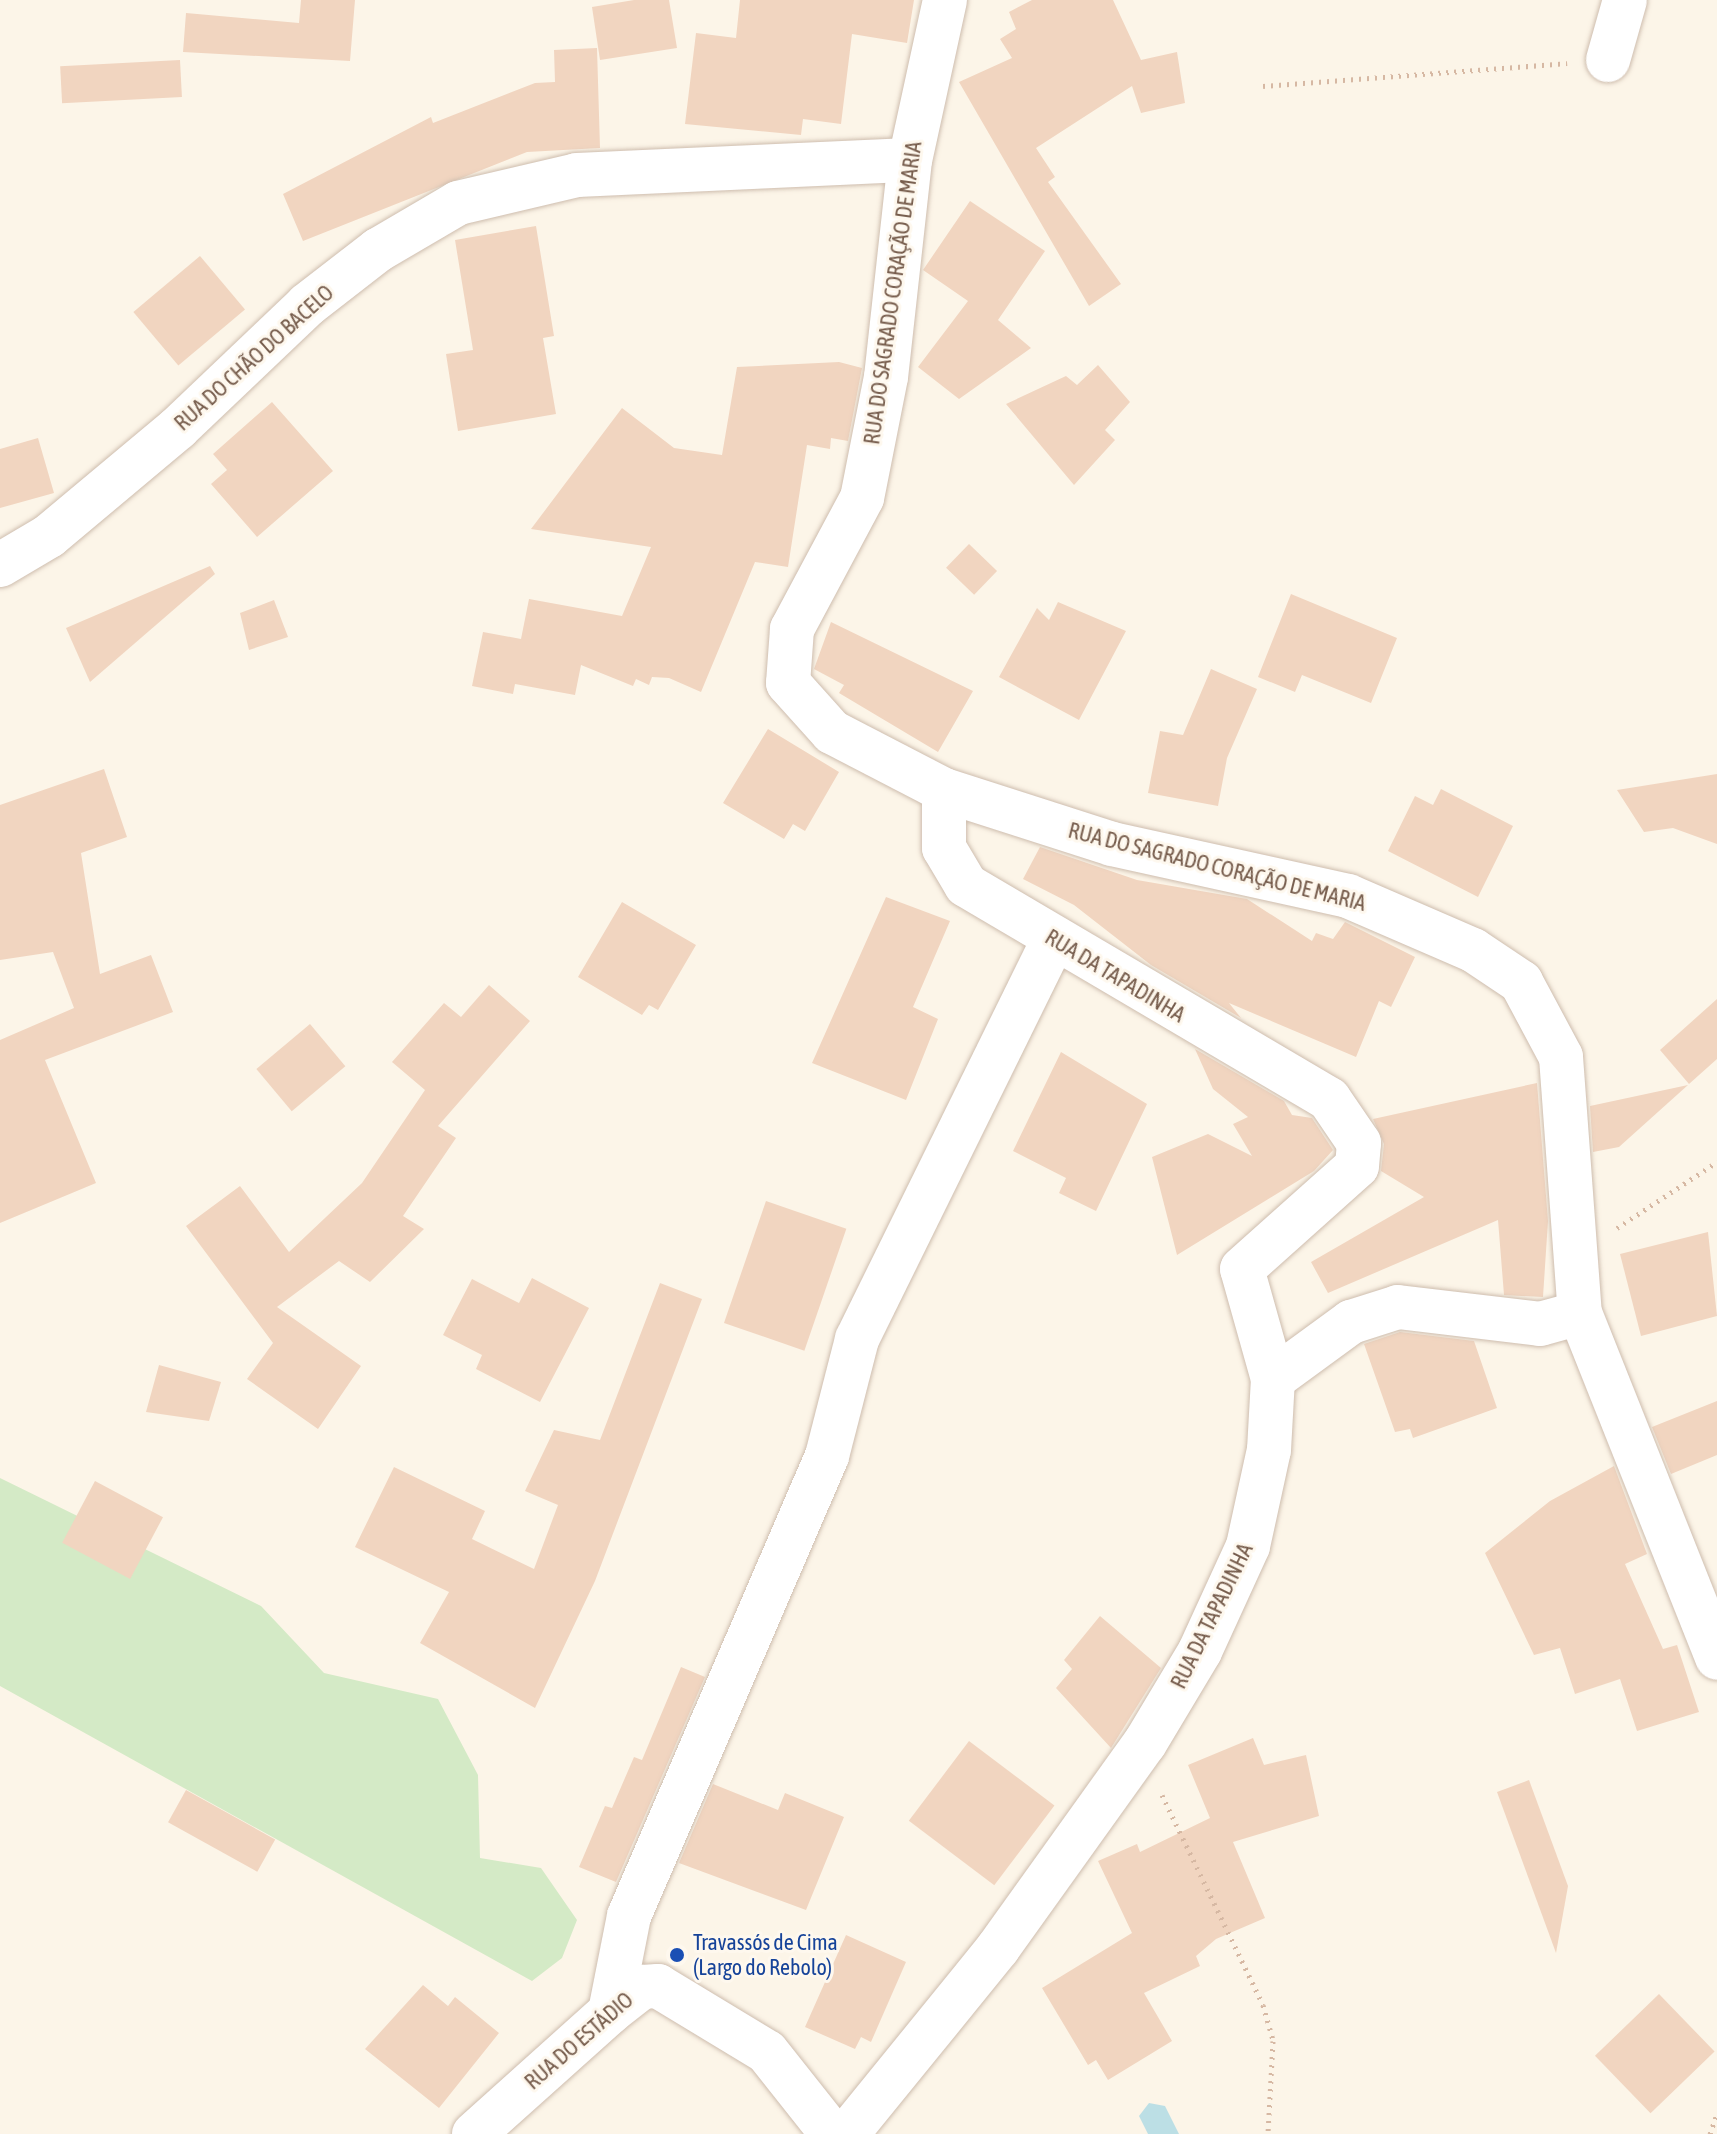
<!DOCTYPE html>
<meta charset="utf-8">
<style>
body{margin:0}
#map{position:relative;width:1717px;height:2134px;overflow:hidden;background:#fcf5e8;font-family:"Asap Condensed",sans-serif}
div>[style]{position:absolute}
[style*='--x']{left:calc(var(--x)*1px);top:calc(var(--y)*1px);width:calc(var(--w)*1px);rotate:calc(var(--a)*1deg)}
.green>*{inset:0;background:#d4eac6}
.water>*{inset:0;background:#bcdfe5}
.building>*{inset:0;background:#f1d5c0;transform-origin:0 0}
.path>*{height:5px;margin-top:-2.5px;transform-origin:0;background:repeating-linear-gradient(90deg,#d6b8a3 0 2px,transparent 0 8px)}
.roads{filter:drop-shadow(0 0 2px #cebdae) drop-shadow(0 0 2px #cebdae)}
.minor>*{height:44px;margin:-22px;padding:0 22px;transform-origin:22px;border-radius:22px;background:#fff}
.dots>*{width:22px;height:22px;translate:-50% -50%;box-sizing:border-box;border:4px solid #fef8ee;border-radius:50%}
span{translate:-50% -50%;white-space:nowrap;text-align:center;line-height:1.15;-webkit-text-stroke:6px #fef8ee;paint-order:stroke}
.street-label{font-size:22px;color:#765c4c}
.transit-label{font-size:22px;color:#164399}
.left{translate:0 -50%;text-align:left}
</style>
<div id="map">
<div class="green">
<div style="clip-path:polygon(0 1478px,261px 1606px,324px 1673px,438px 1699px,478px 1775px,480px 1858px,541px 1868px,577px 1920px,562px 1958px,532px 1981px,0 1686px)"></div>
</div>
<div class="water">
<div style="clip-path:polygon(1149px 2103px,1165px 2106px,1179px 2134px,1148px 2134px,1139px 2116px)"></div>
</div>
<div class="building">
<div style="clip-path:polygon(301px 0,355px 0,350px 61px,183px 52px,186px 13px,299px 23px)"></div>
<div style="clip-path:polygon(634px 0,669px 0,677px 48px,600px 60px,592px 7px)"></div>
<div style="clip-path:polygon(740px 0,914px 0,907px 43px,852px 34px,841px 124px,803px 119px,801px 135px,685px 124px,696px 33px,736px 38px)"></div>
<div style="clip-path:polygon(1032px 0,1113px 0,1141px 60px,1177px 52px,1185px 103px,1141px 113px,1132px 86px,1036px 148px,1055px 177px,1048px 182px,1121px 284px,1089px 306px,959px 82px,1012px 58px,1000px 39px,1016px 29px,1009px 12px)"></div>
<div style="clip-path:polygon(597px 48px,600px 148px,527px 152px,303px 241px,283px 194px,431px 117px,433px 123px,535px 83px,555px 82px,554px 50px)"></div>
<div style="left:180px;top:60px;width:37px;height:120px;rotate:87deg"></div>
<div style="clip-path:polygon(970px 201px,1045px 251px,998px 320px,1031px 348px,959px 399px,918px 367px,968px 301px,923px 270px)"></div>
<div style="clip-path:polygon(536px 226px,554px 336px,543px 338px,556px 414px,458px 431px,446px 354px,473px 350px,455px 240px)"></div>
<div style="left:200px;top:256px;width:70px;height:87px;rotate:50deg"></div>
<div style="clip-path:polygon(839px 362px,862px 368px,848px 441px,831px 438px,830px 449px,807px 445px,788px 567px,755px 562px,701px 692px,669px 678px,652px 677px,649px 685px,636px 679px,633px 686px,581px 665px,575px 695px,515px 684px,513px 694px,472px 686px,483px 632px,521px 639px,529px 599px,622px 616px,651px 547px,531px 529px,622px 408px,674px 448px,722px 455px,737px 367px)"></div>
<div style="clip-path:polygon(1098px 365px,1130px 402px,1105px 430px,1115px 440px,1074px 485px,1006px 404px,1066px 376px,1077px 385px)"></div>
<div style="clip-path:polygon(272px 402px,333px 471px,257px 537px,211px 484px,227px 470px,213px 454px)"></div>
<div style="clip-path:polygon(38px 438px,54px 493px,0 508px,0 449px)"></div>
<div style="left:969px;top:544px;width:39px;height:33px;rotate:44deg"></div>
<div style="clip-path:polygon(210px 566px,215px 574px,90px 682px,66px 628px)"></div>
<div style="clip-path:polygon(1291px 594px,1397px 638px,1371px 703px,1302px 675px,1295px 692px,1258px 677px)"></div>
<div style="clip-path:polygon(274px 600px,288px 637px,249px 650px,240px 613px)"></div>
<div style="clip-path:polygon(1058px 602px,1126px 631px,1079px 720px,999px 677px,1037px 608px,1049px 620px)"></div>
<div style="clip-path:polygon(831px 622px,973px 691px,938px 752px,839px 693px,844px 685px,814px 669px)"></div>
<div style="clip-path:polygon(1211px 669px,1257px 689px,1227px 758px,1218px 806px,1148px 793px,1160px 731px,1183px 735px)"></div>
<div style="clip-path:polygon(768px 729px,839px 772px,805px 831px,793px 824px,784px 839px,723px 803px)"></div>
<div style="clip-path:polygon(104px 769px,127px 837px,81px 853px,100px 974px,151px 955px,173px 1012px,45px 1060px,96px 1183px,0 1223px,0 1040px,74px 1008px,53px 952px,0 960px,0 805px)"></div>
<div style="clip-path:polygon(1717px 774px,1717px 844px,1673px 828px,1644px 832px,1617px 790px)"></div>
<div style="clip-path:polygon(1441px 789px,1513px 826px,1478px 897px,1388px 851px,1415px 796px,1433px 805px)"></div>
<div style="clip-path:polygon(1040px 847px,1137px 880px,1247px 899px,1312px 941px,1316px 933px,1333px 939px,1345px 922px,1415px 957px,1391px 1007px,1379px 1001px,1356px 1057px,1229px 1003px,1241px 1018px,1151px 965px,1074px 905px,1023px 879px)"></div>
<div style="clip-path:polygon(886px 897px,950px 921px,913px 1007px,938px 1019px,906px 1100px,812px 1063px)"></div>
<div style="clip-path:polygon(622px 902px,696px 945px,658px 1010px,649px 1005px,642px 1015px,578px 977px)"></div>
<div style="clip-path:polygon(489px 985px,530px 1021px,438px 1126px,456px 1138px,403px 1216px,424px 1229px,370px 1282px,339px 1261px,277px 1307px,361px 1366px,318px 1429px,247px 1379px,273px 1343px,186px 1226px,240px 1186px,289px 1252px,362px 1183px,425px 1090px,392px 1062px,444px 1003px,461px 1017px)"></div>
<div style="clip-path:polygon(1717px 999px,1717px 1059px,1689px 1084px,1660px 1050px)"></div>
<div style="left:310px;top:1024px;width:55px;height:70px;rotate:50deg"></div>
<div style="clip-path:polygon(1195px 1049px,1284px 1101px,1292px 1115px,1312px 1118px,1333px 1150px,1314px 1171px,1177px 1255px,1152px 1157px,1208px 1134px,1252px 1156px,1233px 1124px,1248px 1117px,1213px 1089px)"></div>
<div style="clip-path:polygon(1061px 1052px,1147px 1104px,1096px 1211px,1059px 1193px,1066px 1178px,1013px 1151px)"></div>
<div style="clip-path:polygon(1537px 1083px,1548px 1221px,1543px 1297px,1504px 1295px,1498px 1220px,1328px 1293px,1311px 1262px,1424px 1197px,1381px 1171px,1384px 1144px,1373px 1119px)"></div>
<div style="clip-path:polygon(1688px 1085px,1619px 1147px,1593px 1152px,1590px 1106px)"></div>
<div style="left:766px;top:1201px;width:85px;height:129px;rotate:19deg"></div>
<div style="clip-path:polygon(1708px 1232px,1717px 1316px,1641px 1336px,1620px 1254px)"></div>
<div style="clip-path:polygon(532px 1278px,589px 1308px,540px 1402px,476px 1369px,482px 1355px,443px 1335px,472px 1279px,519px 1303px)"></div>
<div style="clip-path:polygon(660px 1283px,702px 1299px,595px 1581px,535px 1708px,420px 1643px,449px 1592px,355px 1547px,394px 1467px,485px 1511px,472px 1539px,534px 1569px,558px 1505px,525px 1491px,554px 1430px,600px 1440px)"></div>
<div style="clip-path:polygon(1400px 1332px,1474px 1341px,1497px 1408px,1413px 1438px,1410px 1429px,1395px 1432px,1364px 1344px)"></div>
<div style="clip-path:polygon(159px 1365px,221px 1382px,209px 1421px,146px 1412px)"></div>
<div style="clip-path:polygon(1717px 1401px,1717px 1455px,1671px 1474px,1652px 1427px)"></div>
<div style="clip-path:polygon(1614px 1466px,1647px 1554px,1625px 1564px,1663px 1649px,1677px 1645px,1699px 1712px,1637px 1731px,1620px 1679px,1575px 1694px,1560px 1648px,1534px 1655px,1485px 1553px,1550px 1501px)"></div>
<div style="left:95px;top:1481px;width:77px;height:70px;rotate:28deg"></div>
<div style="clip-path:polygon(1100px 1616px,1161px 1668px,1111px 1748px,1056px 1688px,1072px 1669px,1064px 1660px)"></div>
<div style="clip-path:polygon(681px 1667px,705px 1677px,616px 1882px,579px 1867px,605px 1806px,612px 1808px,634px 1757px,642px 1760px)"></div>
<div style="clip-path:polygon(1253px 1738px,1264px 1765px,1306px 1755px,1319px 1816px,1233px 1842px,1265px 1918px,1216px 1939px,1196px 1956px,1200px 1966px,1144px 1993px,1172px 2041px,1108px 2080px,1096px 2060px,1088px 2065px,1042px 1988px,1132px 1933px,1098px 1861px,1137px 1844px,1140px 1852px,1210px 1818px,1188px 1765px)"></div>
<div style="left:969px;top:1741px;width:107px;height:100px;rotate:37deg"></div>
<div style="clip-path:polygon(1529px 1780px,1568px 1886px,1556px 1953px,1497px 1792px)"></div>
<div style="clip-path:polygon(713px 1784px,778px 1810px,785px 1793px,844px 1817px,806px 1910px,679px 1863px)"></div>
<div style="left:186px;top:1790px;width:102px;height:37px;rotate:29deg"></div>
<div style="clip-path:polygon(846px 1935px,906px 1962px,871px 2042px,861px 2037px,855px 2049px,805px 2027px)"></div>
<div style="clip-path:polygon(423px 1985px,448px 2006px,455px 1997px,499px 2033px,439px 2108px,365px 2049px)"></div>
<div style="left:1659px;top:1994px;width:80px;height:89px;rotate:46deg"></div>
</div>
<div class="path">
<div style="--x:1263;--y:86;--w:305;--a:-4.3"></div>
<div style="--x:1617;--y:1228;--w:120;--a:-33.4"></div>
<div style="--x:1162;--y:1795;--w:233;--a:64.3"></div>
<div style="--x:1263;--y:2005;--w:37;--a:74"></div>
<div style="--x:1273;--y:2041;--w:93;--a:93.1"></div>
<div style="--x:1710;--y:2134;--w:21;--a:-71"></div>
</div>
<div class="roads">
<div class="minor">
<div style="--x:945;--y:0;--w:164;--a:102.3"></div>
<div style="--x:910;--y:160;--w:218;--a:96.3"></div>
<div style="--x:886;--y:377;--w:123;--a:101.2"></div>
<div style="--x:862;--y:498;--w:149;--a:118.1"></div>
<div style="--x:792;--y:629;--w:54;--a:94.2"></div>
<div style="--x:788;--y:683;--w:66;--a:48.1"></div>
<div style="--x:832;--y:732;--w:126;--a:27.4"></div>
<div style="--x:944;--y:790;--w:176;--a:17.8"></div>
<div style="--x:1112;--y:844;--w:242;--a:12.4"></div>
<div style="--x:1348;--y:896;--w:136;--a:23.4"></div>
<div style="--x:1473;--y:950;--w:58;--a:33.7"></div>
<div style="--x:1521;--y:982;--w:85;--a:61.9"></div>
<div style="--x:1561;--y:1057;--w:257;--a:85.8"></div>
<div style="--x:1580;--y:1313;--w:371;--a:68.3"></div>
<div style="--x:1608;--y:60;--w:62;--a:-74.2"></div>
<div style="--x:0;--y:565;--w:57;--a:-30.6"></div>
<div style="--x:49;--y:536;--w:168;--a:-39.9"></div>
<div style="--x:178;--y:428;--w:178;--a:-43.6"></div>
<div style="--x:307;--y:305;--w:90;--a:-37.8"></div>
<div style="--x:378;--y:250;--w:93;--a:-30.4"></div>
<div style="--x:458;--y:203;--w:122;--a:-13.2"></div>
<div style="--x:577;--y:175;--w:333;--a:-2.6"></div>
<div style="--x:1273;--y:1379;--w:97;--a:-36.2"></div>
<div style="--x:1351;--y:1322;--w:49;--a:-17.7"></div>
<div style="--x:1398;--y:1307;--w:143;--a:6.8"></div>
<div style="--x:1540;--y:1324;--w:41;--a:-15.4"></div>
<div style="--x:610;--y:2012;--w:98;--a:-78.8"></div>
<div style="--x:629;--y:1916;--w:501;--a:-66.71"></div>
<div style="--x:827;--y:1456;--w:121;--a:-75.6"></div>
<div style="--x:857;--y:1339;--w:447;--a:-63.8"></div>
<div style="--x:474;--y:2134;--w:183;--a:-41.9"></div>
<div style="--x:610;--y:2012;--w:41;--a:-38"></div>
<div style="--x:642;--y:1987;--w:16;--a:-4"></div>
<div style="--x:658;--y:1986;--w:127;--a:31.2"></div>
<div style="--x:767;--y:2052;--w:105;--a:51.6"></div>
<div style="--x:847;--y:2134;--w:240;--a:-50.9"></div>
<div style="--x:998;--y:1948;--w:252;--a:-54.4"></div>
<div style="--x:1145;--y:1743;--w:107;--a:-59.1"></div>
<div style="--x:1200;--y:1651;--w:115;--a:-65.4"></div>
<div style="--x:1248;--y:1546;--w:98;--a:-77.7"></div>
<div style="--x:1269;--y:1450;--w:71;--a:-86.8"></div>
<div style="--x:1273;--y:1379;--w:114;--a:-105.7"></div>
<div style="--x:1242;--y:1269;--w:154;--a:-41.8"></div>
<div style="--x:1357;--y:1166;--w:23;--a:-85"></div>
<div style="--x:1359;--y:1143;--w:53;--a:-124.3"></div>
<div style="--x:1329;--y:1099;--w:421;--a:-149.5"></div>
<div style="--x:966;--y:885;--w:43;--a:-120.7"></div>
<div style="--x:944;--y:848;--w:58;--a:-90"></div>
</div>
</div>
<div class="dots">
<div style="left:677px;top:1955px;background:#1a4fb4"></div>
</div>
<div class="street-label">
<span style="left:893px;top:293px;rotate:-82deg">RUA DO SAGRADO CORAÇÃO DE MARIA</span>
<span style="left:254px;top:358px;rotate:-42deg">RUA DO CHÃO DO BACELO</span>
<span style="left:1217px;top:867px;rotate:14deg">RUA DO SAGRADO CORAÇÃO DE MARIA</span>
<span style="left:1115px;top:976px;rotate:31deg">RUA DA TAPADINHA</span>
<span style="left:1212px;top:1616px;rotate:-64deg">RUA DA TAPADINHA</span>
<span style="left:579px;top:2041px;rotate:-41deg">RUA DO ESTÁDIO</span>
</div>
<div class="transit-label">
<span class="left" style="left:693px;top:1955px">Travassós de Cima<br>(Largo do Rebolo)</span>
</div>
</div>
